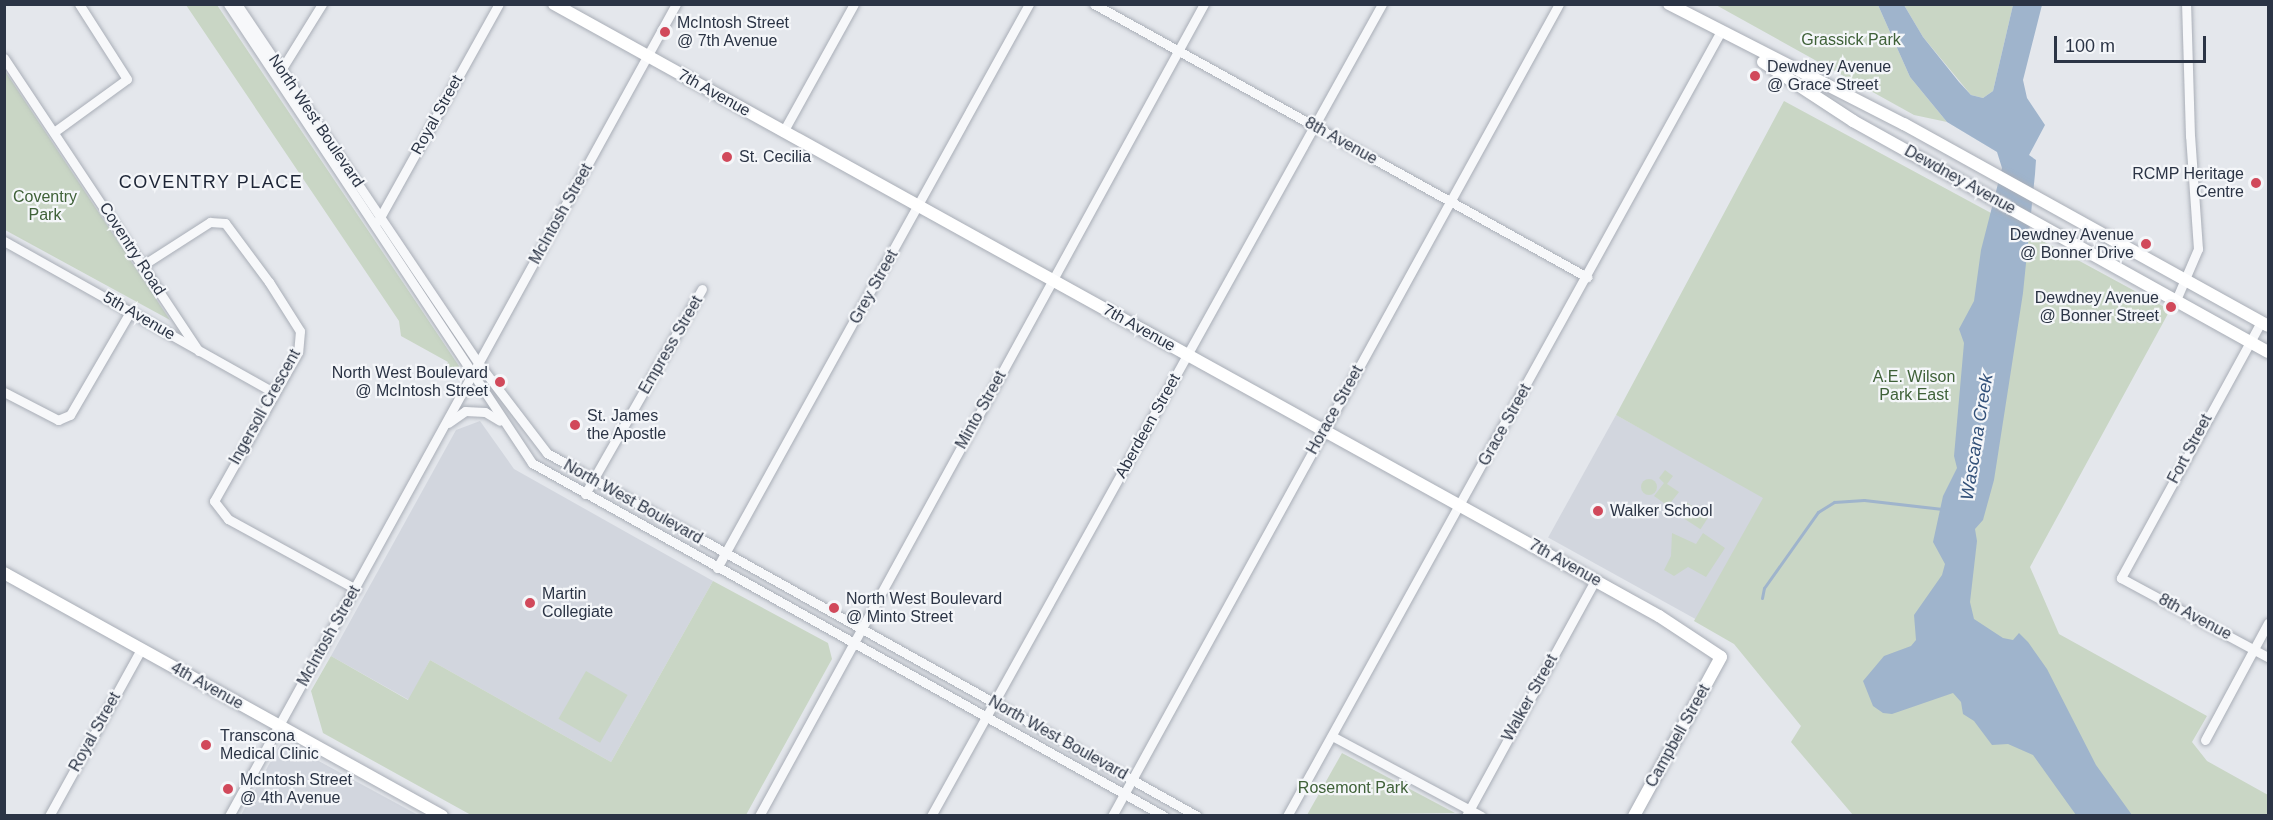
<!DOCTYPE html>
<style>
body{margin:0}
#map{position:relative;width:2273px;height:820px;overflow:hidden;background:#e4e7ec;font-family:Arial,sans-serif}
div>[style]{position:absolute}
[style*='--x']{left:calc(var(--x)*1px);top:calc(var(--y)*1px);width:calc(var(--w)*1px);rotate:calc(var(--a)*1deg)}
.built>*{inset:0;background:#d2d6de;transform-origin:0 0}
.green>*{inset:0;background:#c9d6c5;transform-origin:0 0}
.round{border-radius:50%}
.water>*{inset:0;background:#9fb4cc}
.stream>*{height:3px;margin:-1.5px;padding:0 1.5px;transform-origin:1.5px;border-radius:1.5px;background:#9fb4cc}
.roads{filter:drop-shadow(0 0 2px #a9aeb7) drop-shadow(0 0 2px #a9aeb7)}
.street>*{height:9px;margin:-4.5px;padding:0 4.5px;transform-origin:4.5px;border-radius:4.5px;background:#f7f8fa}
.secondary>*{height:12px;margin:-6px;padding:0 6px;transform-origin:6px;border-radius:6px;background:#fff}
.dots>*{width:16px;height:16px;translate:-50% -50%;box-sizing:border-box;border:3px solid #f4f6f9;border-radius:50%}
span{translate:-50% -50%;white-space:nowrap;text-align:center;line-height:1.15;-webkit-text-stroke:4.5px #f4f6f9;paint-order:stroke}
.poi-label{font-size:16px;color:#2b3445}
.left{translate:0 -50%;text-align:left}
.right{translate:-100% -50%;text-align:right}
.park-label{font-size:16px;color:#3f6138}
.street-label{font-size:16px;color:#2b3445}
.neighbourhood-label{font-size:18px;color:#1d2536;letter-spacing:1.5px}
.water-label{font-size:18px;color:#34527a;font-style:italic}
.frame{position:absolute;inset:0;border:6px solid #2b3445;pointer-events:none}
.scale{position:absolute;left:2054px;top:36px;width:152px;height:27px;box-sizing:border-box;border:3px solid #2b3445;border-top:0;padding-left:8px;font-size:18px;line-height:21px;white-space:nowrap;color:#2b3445;-webkit-text-stroke:4px #f4f6f9;paint-order:stroke}
</style>
<div id="map">
<div class="built">
<div style="left:1616px;top:415px;width:170px;height:140px;rotate:29deg"></div>
<div style="clip-path:polygon(480px 421px,514px 469px,713px 581px,611px 762px,430px 660px,409px 700px,331px 656px,456px 430px)"></div>
<div style="clip-path:polygon(282px 741px,418px 815px,241px 815px)"></div>
</div>
<div class="green">
<div style="clip-path:polygon(186px 5px,217px 5px,461px 369px,457px 377px,444px 370px,448px 362px,401px 336px,399px 321px)"></div>
<div style="clip-path:polygon(1716px 5px,1878px 5px,1910px 77px,1947px 122px,1914px 115px)"></div>
<div style="clip-path:polygon(1904px 5px,2013px 5px,1993px 91px,1983px 98px,1971px 95px,1923px 37px)"></div>
<div style="clip-path:polygon(4px 71px,5px 71px,170px 320px,5px 230px)"></div>
<div style="clip-path:polygon(1784px 101px,2170px 310px,2030px 567px,2059px 634px,2207px 716px,2192px 742px,2207px 761px,2268px 795px,2268px 815px,1853px 815px,1791px 742px,1801px 726px,1734px 644px,1694px 621px,1763px 498px,1616px 415px)"></div>
<div style="clip-path:polygon(1665px 470px,1673px 476px,1667px 484px,1679px 492px,1668px 506px,1654px 496px,1664px 483px,1659px 478px)"></div>
<div class="round" style="left:1641px;top:479px;width:16px;height:16px"></div>
<div style="left:1686px;top:502px;width:27px;height:15px;rotate:33deg"></div>
<div style="clip-path:polygon(1672px 533px,1696px 544px,1703px 533px,1725px 548px,1706px 577px,1688px 567px,1674px 576px,1664px 570px,1671px 556px)"></div>
<div style="clip-path:polygon(713px 581px,828px 643px,832px 659px,746px 815px,471px 815px,323px 733px,311px 691px,331px 656px,408px 700px,430px 660px,611px 762px)"></div>
<div style="left:586px;top:671px;width:48px;height:55px;rotate:30deg"></div>
<div style="clip-path:polygon(1342px 753px,1455px 813px,1307px 815px)"></div>
</div>
<div class="water">
<div style="clip-path:polygon(1878px 5px,1904px 5px,1923px 37px,1959px 82px,1971px 95px,1983px 98px,1993px 91px,2013px 5px,2042px 5px,2023px 80px,2027px 98px,2045px 125px,2029px 155px,2036px 160px,2035px 174px,2023px 293px,1994px 480px,1983px 520px,1975px 529px,1977px 541px,1970px 602px,1974px 619px,2003px 638px,2013px 640px,2019px 633px,2028px 642px,2047px 669px,2096px 765px,2132px 815px,2076px 815px,2033px 755px,2008px 744px,1992px 745px,1974px 721px,1963px 714px,1961px 702px,1953px 693px,1892px 714px,1883px 713px,1873px 706px,1863px 681px,1884px 656px,1911px 646px,1916px 640px,1914px 615px,1942px 575px,1945px 564px,1933px 542px,1943px 496px,1957px 468px,1954px 456px,1964px 343px,1959px 329px,1974px 301px,1981px 250px,2002px 168px,1997px 152px,1947px 122px,1910px 77px)"></div>
</div>
<div class="stream">
<div style="--x:1762;--y:598;--w:10;--a:-79"></div>
<div style="--x:1764;--y:588;--w:93;--a:-54.6"></div>
<div style="--x:1818;--y:512;--w:19;--a:-32"></div>
<div style="--x:1834;--y:502;--w:30;--a:-4"></div>
<div style="--x:1864;--y:500;--w:79;--a:6.6"></div>
</div>
<div class="roads">
<div class="street">
<div style="--x:228;--y:4;--w:551;--a:56.48"></div>
<div style="--x:532;--y:463;--w:724;--a:29.19"></div>
<div style="--x:237;--y:4;--w:434;--a:56.1"></div>
<div style="--x:479;--y:364;--w:112;--a:52.6"></div>
<div style="--x:547;--y:453;--w:744;--a:29.18"></div>
<div style="--x:1094;--y:4;--w:564;--a:28.98"></div>
<div style="--x:4;--y:58;--w:352;--a:56.4"></div>
<div style="--x:278;--y:75;--w:84;--a:-58.2"></div>
<div style="--x:54;--y:132;--w:90;--a:-36"></div>
<div style="--x:127;--y:79;--w:89;--a:-122.6"></div>
<div style="--x:783;--y:132;--w:146;--a:-61"></div>
<div style="--x:378;--y:221;--w:248;--a:-60.9"></div>
<div style="--x:4;--y:241;--w:308;--a:29.3"></div>
<div style="--x:143;--y:265;--w:80;--a:-32.7"></div>
<div style="--x:210;--y:222;--w:15;--a:4"></div>
<div style="--x:225;--y:223;--w:74;--a:53.3"></div>
<div style="--x:269;--y:282;--w:58;--a:57.7"></div>
<div style="--x:300;--y:331;--w:21;--a:95"></div>
<div style="--x:298;--y:352;--w:171;--a:119.4"></div>
<div style="--x:214;--y:501;--w:23;--a:52"></div>
<div style="--x:228;--y:519;--w:146;--a:28.7"></div>
<div style="--x:2176;--y:300;--w:56;--a:-66.7"></div>
<div style="--x:2198;--y:249;--w:113;--a:-94"></div>
<div style="--x:2190;--y:136;--w:132;--a:-91.7"></div>
<div style="--x:2261;--y:322;--w:292;--a:118.7"></div>
<div style="--x:2121;--y:578;--w:167;--a:28.3"></div>
<div style="--x:4;--y:392;--w:61;--a:27.4"></div>
<div style="--x:58;--y:420;--w:13;--a:-23"></div>
<div style="--x:70;--y:415;--w:119;--a:-59.8"></div>
<div style="--x:448;--y:423;--w:21;--a:-35"></div>
<div style="--x:465;--y:411;--w:20;--a:3"></div>
<div style="--x:485;--y:412;--w:17;--a:31"></div>
<div style="--x:585;--y:494;--w:236;--a:-60.3"></div>
<div style="--x:717;--y:568;--w:645;--a:-61.05"></div>
<div style="--x:1332;--y:736;--w:169;--a:28.2"></div>
<div style="--x:2205;--y:740;--w:133;--a:-61.7"></div>
<div style="--x:49;--y:816;--w:191;--a:-61.1"></div>
<div style="--x:229;--y:816;--w:927;--a:-61.17"></div>
<div style="--x:759;--y:816;--w:926;--a:-61.28"></div>
<div style="--x:931;--y:816;--w:929;--a:-60.95"></div>
<div style="--x:1112;--y:816;--w:927;--a:-61.17"></div>
<div style="--x:1287;--y:816;--w:895;--a:-61.06"></div>
<div style="--x:1466;--y:816;--w:269;--a:-61.3"></div>
</div>
<div class="secondary">
<div style="--x:554;--y:4;--w:1263;--a:28.98"></div>
<div style="--x:1659;--y:616;--w:74;--a:33.5"></div>
<div style="--x:1721;--y:657;--w:181;--a:118.7"></div>
<div style="--x:1669;--y:4;--w:264;--a:27.1"></div>
<div style="--x:1904;--y:124;--w:416;--a:29"></div>
<div style="--x:1763;--y:62;--w:108;--a:33.2"></div>
<div style="--x:1853;--y:121;--w:475;--a:29.1"></div>
<div style="--x:4;--y:573;--w:501;--a:29.02"></div>
</div>
</div>
<div class="dots">
<div style="left:665px;top:32px;background:#d1495b"></div>
<div style="left:1755px;top:76px;background:#d1495b"></div>
<div style="left:727px;top:157px;background:#d1495b"></div>
<div style="left:2256px;top:183px;background:#d1495b"></div>
<div style="left:2146px;top:244px;background:#d1495b"></div>
<div style="left:2171px;top:307px;background:#d1495b"></div>
<div style="left:500px;top:382px;background:#d1495b"></div>
<div style="left:575px;top:425px;background:#d1495b"></div>
<div style="left:1598px;top:511px;background:#d1495b"></div>
<div style="left:530px;top:603px;background:#d1495b"></div>
<div style="left:834px;top:608px;background:#d1495b"></div>
<div style="left:206px;top:745px;background:#d1495b"></div>
<div style="left:228px;top:789px;background:#d1495b"></div>
</div>
<div class="poi-label">
<span class="left" style="left:677px;top:32px">McIntosh Street<br>@ 7th Avenue</span>
<span class="left" style="left:1767px;top:76px">Dewdney Avenue<br>@ Grace Street</span>
<span class="left" style="left:739px;top:157px">St. Cecilia</span>
<span class="right" style="left:2244px;top:183px">RCMP Heritage<br>Centre</span>
<span class="right" style="left:2134px;top:244px">Dewdney Avenue<br>@ Bonner Drive</span>
<span class="right" style="left:2159px;top:307px">Dewdney Avenue<br>@ Bonner Street</span>
<span class="right" style="left:488px;top:382px">North West Boulevard<br>@ McIntosh Street</span>
<span class="left" style="left:587px;top:425px">St. James<br>the Apostle</span>
<span class="left" style="left:1610px;top:511px">Walker School</span>
<span class="left" style="left:542px;top:603px">Martin<br>Collegiate</span>
<span class="left" style="left:846px;top:608px">North West Boulevard<br>@ Minto Street</span>
<span class="left" style="left:220px;top:745px">Transcona<br>Medical Clinic</span>
<span class="left" style="left:240px;top:789px">McIntosh Street<br>@ 4th Avenue</span>
</div>
<div class="park-label">
<span style="left:1851px;top:40px">Grassick Park</span>
<span style="left:45px;top:206px">Coventry<br>Park</span>
<span style="left:1914px;top:386px">A.E. Wilson<br>Park East</span>
<span style="left:1353px;top:788px">Rosemont Park</span>
</div>
<div class="street-label">
<span style="left:714px;top:93px;rotate:29deg">7th Avenue</span>
<span style="left:437px;top:115px;rotate:-61deg">Royal Street</span>
<span style="left:316px;top:121px;rotate:56deg">North West Boulevard</span>
<span style="left:1341px;top:141px;rotate:29deg">8th Avenue</span>
<span style="left:1960px;top:180px;rotate:29deg">Dewdney Avenue</span>
<span style="left:561px;top:214px;rotate:-61deg">McIntosh Street</span>
<span style="left:132px;top:249px;rotate:57deg">Coventry Road</span>
<span style="left:874px;top:287px;rotate:-61deg">Grey Street</span>
<span style="left:139px;top:316px;rotate:30deg">5th Avenue</span>
<span style="left:1139px;top:328px;rotate:29deg">7th Avenue</span>
<span style="left:671px;top:345px;rotate:-60deg">Empress Street</span>
<span style="left:265px;top:407px;rotate:-61deg">Ingersoll Crescent</span>
<span style="left:981px;top:410px;rotate:-61deg">Minto Street</span>
<span style="left:1335px;top:410px;rotate:-61deg">Horace Street</span>
<span style="left:1505px;top:425px;rotate:-61deg">Grace Street</span>
<span style="left:1148px;top:426px;rotate:-61deg">Aberdeen Street</span>
<span style="left:2190px;top:449px;rotate:-62deg">Fort Street</span>
<span style="left:633px;top:502px;rotate:29deg">North West Boulevard</span>
<span style="left:1565px;top:563px;rotate:29deg">7th Avenue</span>
<span style="left:2195px;top:617px;rotate:28deg">8th Avenue</span>
<span style="left:329px;top:636px;rotate:-61deg">McIntosh Street</span>
<span style="left:207px;top:686px;rotate:29deg">4th Avenue</span>
<span style="left:1530px;top:698px;rotate:-61deg">Walker Street</span>
<span style="left:95px;top:732px;rotate:-61deg">Royal Street</span>
<span style="left:1678px;top:736px;rotate:-61deg">Campbell Street</span>
<span style="left:1058px;top:738px;rotate:29deg">North West Boulevard</span>
</div>
<div class="neighbourhood-label">
<span style="left:211px;top:182px">COVENTRY PLACE</span>
</div>
<div class="water-label">
<span style="left:1977px;top:437px;rotate:-81deg">Wascana Creek</span>
</div>
<div class="frame"></div>
<div class="scale">100 m</div>
</div>
